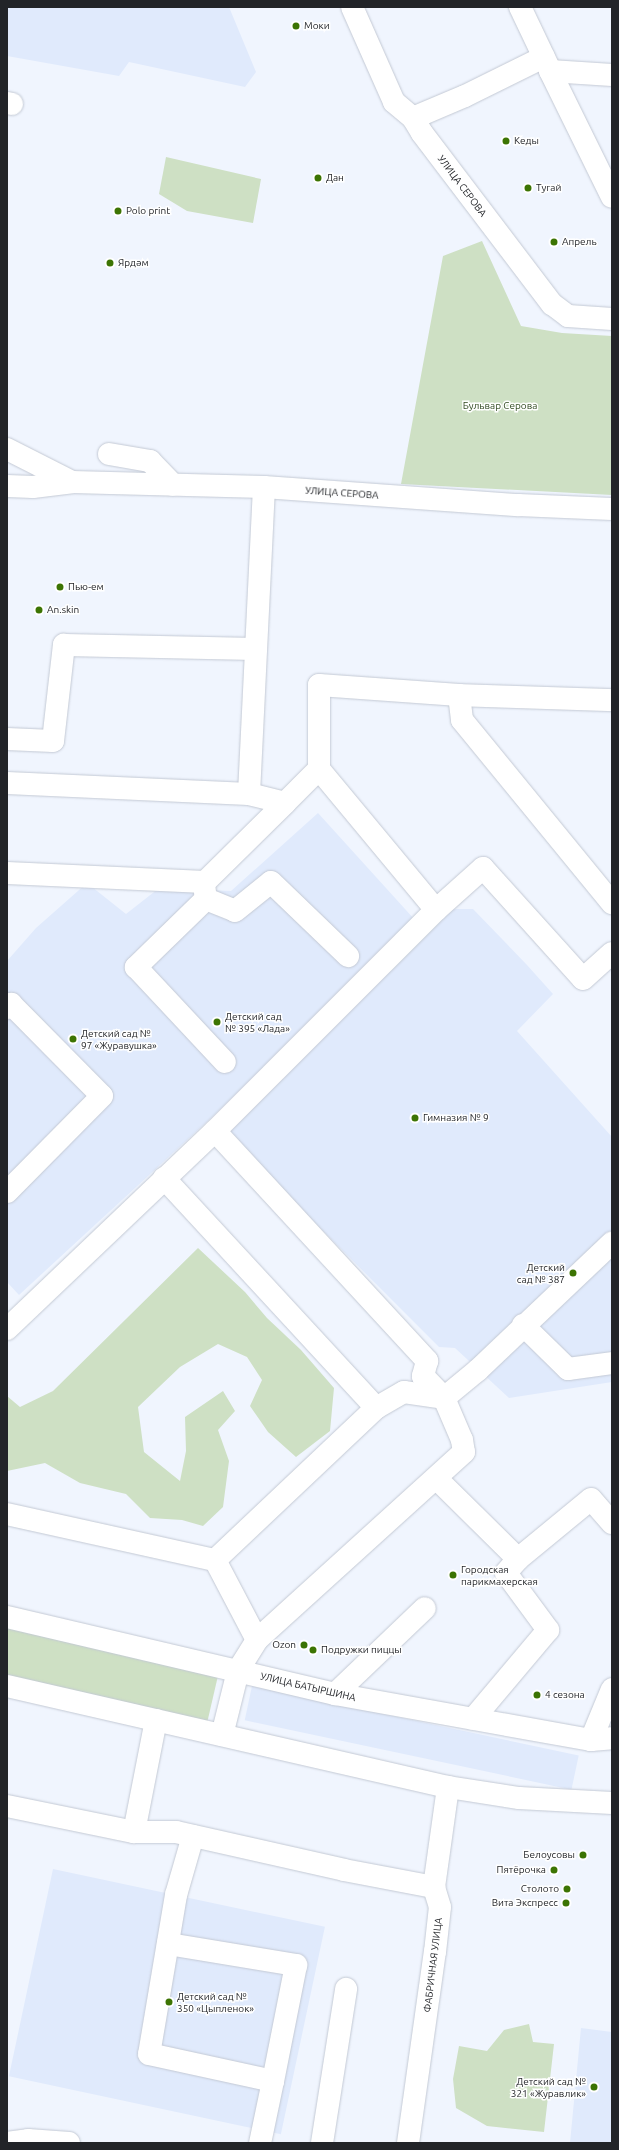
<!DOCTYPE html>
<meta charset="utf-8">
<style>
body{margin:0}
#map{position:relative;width:619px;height:2150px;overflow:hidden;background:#f0f5fe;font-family:Ubuntu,sans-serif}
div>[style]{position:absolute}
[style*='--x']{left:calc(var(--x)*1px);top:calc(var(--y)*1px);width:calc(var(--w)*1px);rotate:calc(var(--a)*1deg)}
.built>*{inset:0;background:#e0eafc;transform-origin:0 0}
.green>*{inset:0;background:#cee0c4;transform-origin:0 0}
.roads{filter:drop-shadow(0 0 1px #c3c9d4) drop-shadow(0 0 1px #c3c9d4)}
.minor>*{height:22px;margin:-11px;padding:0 11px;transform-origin:11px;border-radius:11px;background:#fff}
.dots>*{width:11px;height:11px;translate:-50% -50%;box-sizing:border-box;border:2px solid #fff;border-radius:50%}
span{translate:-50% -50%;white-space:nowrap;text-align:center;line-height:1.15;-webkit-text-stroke:3px #fff;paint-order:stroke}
.poi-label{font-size:10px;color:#222428}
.left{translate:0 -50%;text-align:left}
.right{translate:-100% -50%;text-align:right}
.street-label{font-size:10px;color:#222428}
.park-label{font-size:10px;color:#2e481e}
.frame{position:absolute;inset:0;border:8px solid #222428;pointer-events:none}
</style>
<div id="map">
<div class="built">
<div style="clip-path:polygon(7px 7px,229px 7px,256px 72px,245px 87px,129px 62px,119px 76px,7px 56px)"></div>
<div style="clip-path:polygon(318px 813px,415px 920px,212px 1117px,19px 1295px,7px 1282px,7px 961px,36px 928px,87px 883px,126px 914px,163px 885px,204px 890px,231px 891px)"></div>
<div style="clip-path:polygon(451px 909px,473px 909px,527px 965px,553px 994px,517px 1031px,612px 1137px,612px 1382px,509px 1398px,455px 1348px,439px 1347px,223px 1131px)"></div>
<div style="left:252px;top:1686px;width:334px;height:35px;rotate:12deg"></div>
<div style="left:53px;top:1869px;width:278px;height:212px;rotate:12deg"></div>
<div style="clip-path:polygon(581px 2028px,612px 2032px,612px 2143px,570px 2143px)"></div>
</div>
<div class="green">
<div style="clip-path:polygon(166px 157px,261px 179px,253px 223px,187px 211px,159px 194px)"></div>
<div style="clip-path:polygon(482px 241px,521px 326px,562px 333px,612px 336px,612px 495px,401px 484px,443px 256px)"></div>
<div style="clip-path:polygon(198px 1248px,245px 1292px,267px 1318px,301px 1350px,334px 1388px,330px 1431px,296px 1457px,268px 1432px,250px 1406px,262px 1380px,247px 1357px,218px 1344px,180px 1367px,138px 1407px,144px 1452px,180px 1481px,186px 1451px,185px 1417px,223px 1391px,235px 1411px,218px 1430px,229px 1461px,223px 1507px,203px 1526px,182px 1520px,150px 1518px,126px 1494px,80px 1483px,45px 1463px,7px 1471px,7px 1396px,20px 1407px,53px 1391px)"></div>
<div style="left:7px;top:1625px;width:217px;height:49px;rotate:13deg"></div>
<div style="clip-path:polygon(529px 2024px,533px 2042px,554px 2044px,544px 2132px,487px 2126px,456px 2108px,453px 2079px,459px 2046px,487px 2051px,504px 2030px)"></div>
</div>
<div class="roads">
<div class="minor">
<div style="--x:352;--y:7;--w:104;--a:66.1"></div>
<div style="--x:394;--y:102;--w:25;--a:40"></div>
<div style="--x:413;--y:118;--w:17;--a:59"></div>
<div style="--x:422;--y:133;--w:215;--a:52.8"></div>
<div style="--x:552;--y:304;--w:20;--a:37"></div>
<div style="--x:568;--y:316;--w:44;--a:3.9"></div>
<div style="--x:520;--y:7;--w:70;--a:64.5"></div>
<div style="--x:612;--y:75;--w:62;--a:-176.3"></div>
<div style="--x:550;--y:71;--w:140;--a:63.8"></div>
<div style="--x:7;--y:103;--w:5;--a:11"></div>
<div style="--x:413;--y:118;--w:56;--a:-22.9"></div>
<div style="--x:465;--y:96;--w:88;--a:-26.3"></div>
<div style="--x:7;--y:449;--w:73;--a:26.9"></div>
<div style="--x:109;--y:454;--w:42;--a:9.7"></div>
<div style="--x:150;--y:461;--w:33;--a:46"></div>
<div style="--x:7;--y:486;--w:26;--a:2"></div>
<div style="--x:33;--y:487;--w:39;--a:-7"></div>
<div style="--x:72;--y:482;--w:192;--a:1.5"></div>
<div style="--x:264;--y:487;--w:255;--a:4.1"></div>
<div style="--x:518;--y:505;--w:94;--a:2.4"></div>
<div style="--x:264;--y:487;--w:307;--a:92.8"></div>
<div style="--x:249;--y:794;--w:37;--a:14"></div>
<div style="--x:285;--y:803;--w:48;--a:-45"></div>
<div style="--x:459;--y:695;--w:25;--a:83"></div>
<div style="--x:462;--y:720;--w:237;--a:50.7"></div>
<div style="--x:7;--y:739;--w:46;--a:2.5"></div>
<div style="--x:53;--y:741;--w:97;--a:-83.5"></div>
<div style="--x:64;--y:645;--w:192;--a:1.2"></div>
<div style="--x:7;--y:783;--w:242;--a:2.6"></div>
<div style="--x:7;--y:873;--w:198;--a:2.6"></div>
<div style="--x:205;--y:882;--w:112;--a:-44.6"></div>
<div style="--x:204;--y:885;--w:14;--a:82"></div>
<div style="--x:206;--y:899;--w:31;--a:22"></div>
<div style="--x:235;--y:911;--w:46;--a:-38.9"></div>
<div style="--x:271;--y:882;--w:107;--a:43.9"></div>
<div style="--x:206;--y:899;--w:98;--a:135.8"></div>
<div style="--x:136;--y:967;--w:130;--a:46.9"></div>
<div style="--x:436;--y:910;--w:63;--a:-41.8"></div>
<div style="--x:483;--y:868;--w:149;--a:48"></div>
<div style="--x:583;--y:979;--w:39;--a:-42"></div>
<div style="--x:7;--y:1008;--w:6;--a:-45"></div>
<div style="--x:11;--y:1004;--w:129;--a:45.3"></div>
<div style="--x:102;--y:1096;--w:135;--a:134.7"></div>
<div style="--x:215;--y:1131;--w:313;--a:47.3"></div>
<div style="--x:427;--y:1361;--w:16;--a:105"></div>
<div style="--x:423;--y:1376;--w:30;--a:46"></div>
<div style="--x:444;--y:1398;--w:46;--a:66.8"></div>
<div style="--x:462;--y:1440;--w:12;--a:81"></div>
<div style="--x:464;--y:1452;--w:280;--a:137.8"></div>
<div style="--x:164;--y:1178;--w:313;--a:47.3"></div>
<div style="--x:376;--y:1408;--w:221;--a:136.6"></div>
<div style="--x:523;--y:1325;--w:63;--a:44.4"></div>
<div style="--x:568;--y:1369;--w:44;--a:-7.8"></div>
<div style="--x:7;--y:1329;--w:287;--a:-43.6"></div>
<div style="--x:215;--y:1131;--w:313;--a:-45"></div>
<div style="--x:436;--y:910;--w:183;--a:-129.7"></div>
<div style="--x:319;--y:769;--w:84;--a:-90"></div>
<div style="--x:319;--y:685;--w:140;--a:4.1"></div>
<div style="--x:459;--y:695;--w:153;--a:1.9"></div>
<div style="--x:376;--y:1408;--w:32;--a:-30"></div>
<div style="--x:404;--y:1392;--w:40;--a:8.5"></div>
<div style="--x:444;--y:1398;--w:44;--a:-39.5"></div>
<div style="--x:478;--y:1370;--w:185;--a:-43.5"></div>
<div style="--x:437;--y:1479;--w:114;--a:44.6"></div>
<div style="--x:518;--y:1559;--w:18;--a:131"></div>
<div style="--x:506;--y:1573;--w:71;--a:53.6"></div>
<div style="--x:548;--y:1630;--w:116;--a:130.1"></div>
<div style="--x:7;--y:1514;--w:213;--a:12.5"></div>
<div style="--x:215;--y:1560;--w:90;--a:62.3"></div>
<div style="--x:257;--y:1640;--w:36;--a:122"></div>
<div style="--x:238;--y:1671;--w:66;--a:104"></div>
<div style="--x:518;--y:1559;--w:94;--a:-39.4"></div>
<div style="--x:591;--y:1499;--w:32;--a:49"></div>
<div style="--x:7;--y:1617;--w:337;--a:13.2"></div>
<div style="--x:335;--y:1694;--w:260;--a:10.2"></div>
<div style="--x:591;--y:1740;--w:21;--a:-5"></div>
<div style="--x:7;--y:1686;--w:452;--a:12.9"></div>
<div style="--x:448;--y:1787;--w:72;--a:8.8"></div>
<div style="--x:519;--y:1798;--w:93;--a:3.1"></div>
<div style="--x:335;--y:1694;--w:124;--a:-43.7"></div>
<div style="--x:591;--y:1740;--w:55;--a:-67.6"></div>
<div style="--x:7;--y:1806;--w:130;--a:11.6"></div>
<div style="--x:134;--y:1832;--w:114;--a:-78.9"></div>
<div style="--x:134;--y:1832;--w:42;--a:0"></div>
<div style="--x:176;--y:1832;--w:172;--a:12.7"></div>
<div style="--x:344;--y:1870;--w:92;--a:10.7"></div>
<div style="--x:193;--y:1836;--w:61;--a:106.1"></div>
<div style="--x:176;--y:1895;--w:161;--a:99.6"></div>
<div style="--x:149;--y:2054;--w:127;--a:12.3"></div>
<div style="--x:273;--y:2081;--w:63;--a:101.8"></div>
<div style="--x:168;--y:1944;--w:130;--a:9.3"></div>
<div style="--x:296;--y:1965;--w:118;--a:101.2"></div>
<div style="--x:7;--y:2143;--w:21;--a:-8"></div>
<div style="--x:28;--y:2140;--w:41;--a:4.2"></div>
<div style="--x:322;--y:2143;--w:156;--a:-81.1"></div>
<div style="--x:408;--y:2143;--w:193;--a:-82"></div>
<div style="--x:435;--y:1952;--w:45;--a:-83.7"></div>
<div style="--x:440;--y:1907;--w:21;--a:-107"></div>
<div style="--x:434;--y:1887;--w:101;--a:-82"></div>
</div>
</div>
<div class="dots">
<div style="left:296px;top:26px;background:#3c7403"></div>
<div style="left:506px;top:141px;background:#3c7403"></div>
<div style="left:318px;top:178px;background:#3c7403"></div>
<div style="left:528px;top:188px;background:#3c7403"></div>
<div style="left:118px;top:211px;background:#3c7403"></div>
<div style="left:554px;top:242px;background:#3c7403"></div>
<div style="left:110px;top:263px;background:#3c7403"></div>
<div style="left:60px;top:587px;background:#3c7403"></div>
<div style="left:39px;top:610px;background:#3c7403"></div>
<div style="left:217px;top:1022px;background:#3c7403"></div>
<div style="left:73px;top:1039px;background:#3c7403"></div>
<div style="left:415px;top:1118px;background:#3c7403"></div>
<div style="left:573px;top:1273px;background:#3c7403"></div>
<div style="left:453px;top:1575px;background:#3c7403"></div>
<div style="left:304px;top:1645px;background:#3c7403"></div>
<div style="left:313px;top:1650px;background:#3c7403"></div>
<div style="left:537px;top:1695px;background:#3c7403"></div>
<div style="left:583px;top:1855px;background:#3c7403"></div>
<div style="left:554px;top:1870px;background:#3c7403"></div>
<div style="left:567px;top:1889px;background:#3c7403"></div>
<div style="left:566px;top:1903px;background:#3c7403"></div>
<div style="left:169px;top:2002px;background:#3c7403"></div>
<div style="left:594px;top:2087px;background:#3c7403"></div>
</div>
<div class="poi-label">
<span class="left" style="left:304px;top:26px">Моки</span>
<span class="left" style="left:514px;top:141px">Кеды</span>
<span class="left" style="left:326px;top:178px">Дан</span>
<span class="left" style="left:536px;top:188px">Тугай</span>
<span class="left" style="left:126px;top:211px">Polo print</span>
<span class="left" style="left:562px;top:242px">Апрель</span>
<span class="left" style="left:118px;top:263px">Ярдәм</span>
<span class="left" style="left:68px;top:587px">Пью-ем</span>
<span class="left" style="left:47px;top:610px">An.skin</span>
<span class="left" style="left:225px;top:1022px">Детский сад<br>№ 395 «Лада»</span>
<span class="left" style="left:81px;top:1039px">Детский сад №<br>97 «Журавушка»</span>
<span class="left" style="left:423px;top:1118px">Гимназия № 9</span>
<span class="right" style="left:565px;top:1273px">Детский<br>сад № 387</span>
<span class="left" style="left:461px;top:1575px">Городская<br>парикмахерская</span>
<span class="right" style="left:296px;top:1645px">Ozon</span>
<span class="left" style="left:321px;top:1650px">Подружки пиццы</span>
<span class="left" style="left:545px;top:1695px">4 сезона</span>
<span class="right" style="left:575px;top:1855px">Белоусовы</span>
<span class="right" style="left:546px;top:1870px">Пятёрочка</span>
<span class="right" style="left:559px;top:1889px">Столото</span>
<span class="right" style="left:558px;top:1903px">Вита Экспресс</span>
<span class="left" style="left:177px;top:2002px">Детский сад №<br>350 «Цыпленок»</span>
<span class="right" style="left:586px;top:2087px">Детский сад №<br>321 «Журавлик»</span>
</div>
<div class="street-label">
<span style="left:462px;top:186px;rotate:53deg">УЛИЦА СЕРОВА</span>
<span style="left:342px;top:493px;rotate:4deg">УЛИЦА СЕРОВА</span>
<span style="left:308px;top:1687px;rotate:13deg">УЛИЦА БАТЫРШИНА</span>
<span style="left:433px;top:1965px;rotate:-83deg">ФАБРИЧНАЯ УЛИЦА</span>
</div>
<div class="park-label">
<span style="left:500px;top:406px">Бульвар Серова</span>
</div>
<div class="frame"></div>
</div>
